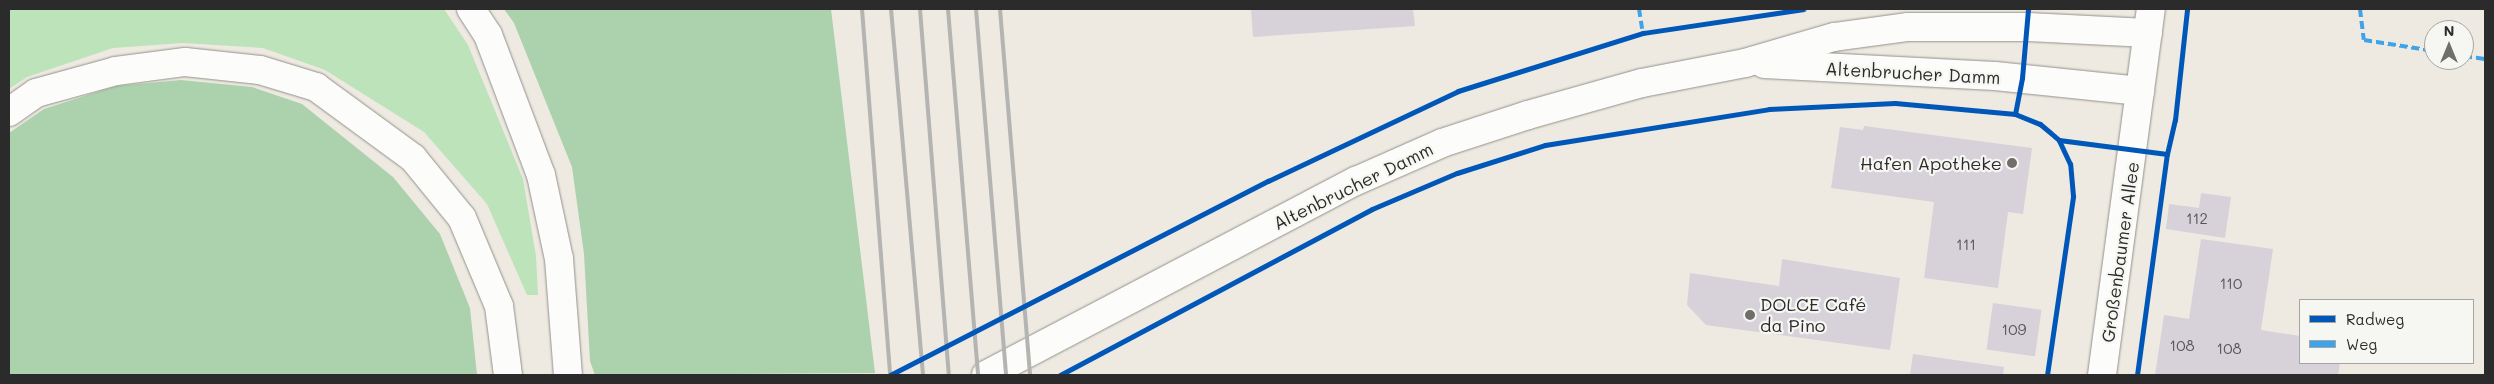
<!DOCTYPE html>
<meta charset="utf-8">
<style>
body{margin:0}
#map{position:relative;width:2494px;height:384px;overflow:hidden;background:#eeeae1;font-family:Mali,sans-serif}
div>[style]{position:absolute}
[style*='--x']{left:calc(var(--x)*1px);top:calc(var(--y)*1px);width:calc(var(--w)*1px);rotate:calc(var(--a)*1deg)}
.green>*{inset:0;background:#bce3ba}
.forest>*{inset:0;background:#acd1ad}
.building>*{inset:0;background:#d7d1da;transform-origin:0 0}
.roads{filter:drop-shadow(0 0 1px #93908c) drop-shadow(0 0 1px #93908c)}
.secondary>*{height:28px;margin:-14px;padding:0 14px;transform-origin:14px;border-radius:14px;background:#fcfcfa}
.highway>*{height:28px;margin:-14px;padding:0 14px;transform-origin:14px;border-radius:14px;background:#fcfcfa}
.rail>*{height:4px;margin:-2px;padding:0 2px;transform-origin:2px;border-radius:2px;background:#b4b4b2}
.quiet>*{height:4px;margin-top:-2px;transform-origin:0;background:repeating-linear-gradient(90deg,#3ea3eb 0 8px,transparent 0 12px)}
.cycleway>*{height:5px;margin:-2.5px;padding:0 2.5px;transform-origin:2.5px;border-radius:2.5px;background:#0057b8}
.dots>*{width:14px;height:14px;translate:-50% -50%;box-sizing:border-box;border:2px solid #f6f6f2;border-radius:50%}
span{translate:-50% -50%;white-space:nowrap;text-align:center;line-height:1.15;-webkit-text-stroke:4.5px #f6f6f2;paint-order:stroke}
.number-label{font-size:15px;color:#565457}
.number-label span{-webkit-text-stroke-width:0}
.street-label{font-size:18px;color:#2b2b2b}
.poi-label{font-size:18px;color:#2b2b2b}
.right{translate:-100% -50%;text-align:right}
.left{translate:0 -50%;text-align:left}
.frame{position:absolute;inset:0;border:10px solid #2b2b2b;pointer-events:none}
.legend{position:absolute;left:2299px;top:299px;width:175px;height:65px;box-sizing:border-box;background:#f6f6f2;border:1px solid #a5a5a2;margin:0;padding:6px 9px;list-style:none;font-size:15px;color:#2b2b2b}
.legend li{display:flex;align-items:center;gap:10px;height:25px}
.legend b{width:25px;border:1px solid #a5a5a2}
.north{position:absolute;left:2424px;top:20px;width:50px;height:50px;box-sizing:border-box;background:#f6f6f2;border:1px solid #a5a5a2;border-radius:50%;rotate:0deg;font-size:14px;font-weight:700;line-height:20px;text-align:center;color:#2b2b2b}
.north::after{content:'';display:block;margin:auto;width:18px;height:22px;background:#6f6e6b;clip-path:polygon(50% 0,100% 100%,50% 72%,0 100%)}
</style>
<div id="map">
<div class="green">
<div style="clip-path:polygon(9px 9px,444px 9px,468px 45px,523px 179px,536px 256px,538px 295px,527px 295px,487px 204px,424px 132px,325px 70px,263px 48px,183px 43px,113px 48px,27px 77px,9px 89px)"></div>
</div>
<div class="forest">
<div style="clip-path:polygon(504px 9px,831px 9px,875px 373px,595px 375px,590px 361px,584px 254px,572px 167px,514px 23px)"></div>
<div style="clip-path:polygon(181px 80px,252px 87px,302px 104px,393px 177px,440px 234px,470px 308px,477px 375px,9px 375px,9px 133px,44px 109px,116px 86px)"></div>
</div>
<div class="building">
<div style="clip-path:polygon(1251px 9px,1413px 9px,1415px 26px,1253px 37px)"></div>
<div style="clip-path:polygon(1864px 126px,2032px 148px,2023px 214px,2008px 212px,1998px 288px,1924px 278px,1934px 202px,1831px 188px,1840px 127px,1863px 130px)"></div>
<div style="clip-path:polygon(2201px 193px,2231px 197px,2225px 238px,2166px 229px,2169px 204px,2199px 208px)"></div>
<div style="clip-path:polygon(2201px 239px,2273px 249px,2261px 330px,2300px 336px,2300px 363px,2340px 363px,2338px 375px,2155px 375px,2164px 315px,2189px 319px)"></div>
<div style="clip-path:polygon(1782px 259px,1900px 278px,1890px 350px,1706px 325px,1687px 305px,1690px 273px,1779px 286px)"></div>
<div style="left:1993px;top:303px;width:49px;height:47px;rotate:8deg"></div>
<div style="clip-path:polygon(1913px 354px,2004px 367px,2003px 375px,1910px 375px)"></div>
</div>
<div class="roads">
<div class="secondary">
<div style="--x:1764;--y:64;--w:231;--a:3"></div>
<div style="--x:1995;--y:76;--w:146;--a:5.9"></div>
<div style="--x:986;--y:375;--w:418;--a:-27.7"></div>
<div style="--x:1356;--y:181;--w:94;--a:-23.8"></div>
<div style="--x:1442;--y:143;--w:90;--a:-18"></div>
<div style="--x:1528;--y:115;--w:118;--a:-15.7"></div>
<div style="--x:1642;--y:83;--w:105;--a:-11"></div>
<div style="--x:1745;--y:63;--w:93;--a:-16.3"></div>
<div style="--x:1834;--y:37;--w:75;--a:-7.7"></div>
<div style="--x:1908;--y:27;--w:120;--a:0"></div>
<div style="--x:2028;--y:27;--w:120;--a:2.9"></div>
<div style="--x:2102;--y:375;--w:369;--a:-82.4"></div>
</div>
<div class="highway">
<div style="--x:471;--y:9;--w:31;--a:57"></div>
<div style="--x:488;--y:35;--w:150;--a:69.3"></div>
<div style="--x:541;--y:175;--w:86;--a:77.9"></div>
<div style="--x:559;--y:259;--w:116;--a:85.6"></div>
<div style="--x:9;--y:112;--w:33;--a:-35"></div>
<div style="--x:36;--y:93;--w:83;--a:-15.4"></div>
<div style="--x:116;--y:71;--w:70;--a:-7.4"></div>
<div style="--x:185;--y:62;--w:75;--a:6.1"></div>
<div style="--x:260;--y:70;--w:59;--a:16.9"></div>
<div style="--x:316;--y:87;--w:120;--a:36.2"></div>
<div style="--x:413;--y:158;--w:77;--a:50.8"></div>
<div style="--x:462;--y:218;--w:95;--a:67.2"></div>
<div style="--x:499;--y:306;--w:70;--a:82.6"></div>
</div>
</div>
<div class="rail">
<div style="--x:862;--y:9;--w:367;--a:85.6"></div>
<div style="--x:891;--y:9;--w:367;--a:85"></div>
<div style="--x:920;--y:9;--w:367;--a:85.5"></div>
<div style="--x:948;--y:9;--w:367;--a:85.3"></div>
<div style="--x:976;--y:9;--w:367;--a:85.3"></div>
<div style="--x:1000;--y:9;--w:367;--a:85.3"></div>
</div>
<div class="quiet">
<div style="--x:1639;--y:9;--w:24;--a:81"></div>
<div style="--x:2360;--y:9;--w:31;--a:83"></div>
<div style="--x:2364;--y:40;--w:71;--a:8.9"></div>
<div style="--x:2464;--y:56;--w:21;--a:8"></div>
</div>
<div class="cycleway">
<div style="--x:2015;--y:114;--w:37;--a:-79"></div>
<div style="--x:2022;--y:78;--w:69;--a:-85"></div>
<div style="--x:890;--y:375;--w:425;--a:-27.2"></div>
<div style="--x:1268;--y:181;--w:210;--a:-25.3"></div>
<div style="--x:1458;--y:91;--w:194;--a:-17.4"></div>
<div style="--x:1643;--y:33;--w:162;--a:-8.5"></div>
<div style="--x:1060;--y:375;--w:353;--a:-28"></div>
<div style="--x:1372;--y:209;--w:92;--a:-23"></div>
<div style="--x:1457;--y:173;--w:92;--a:-17.7"></div>
<div style="--x:1545;--y:145;--w:227;--a:-9.1"></div>
<div style="--x:1769;--y:109;--w:126;--a:-2.7"></div>
<div style="--x:1895;--y:103;--w:121;--a:5.2"></div>
<div style="--x:2015;--y:114;--w:27;--a:22"></div>
<div style="--x:2040;--y:124;--w:25;--a:40"></div>
<div style="--x:2059;--y:140;--w:109;--a:7.4"></div>
<div style="--x:2047;--y:375;--w:181;--a:-81.7"></div>
<div style="--x:2073;--y:196;--w:32;--a:-95"></div>
<div style="--x:2070;--y:164;--w:26;--a:-115"></div>
<div style="--x:2137;--y:375;--w:223;--a:-82.3"></div>
<div style="--x:2167;--y:154;--w:35;--a:-77"></div>
<div style="--x:2175;--y:120;--w:112;--a:-83.8"></div>
</div>
<div class="dots">
<div style="left:2012px;top:163px;background:#6f6e6b"></div>
<div style="left:1750px;top:315px;background:#6f6e6b"></div>
</div>
<div class="number-label">
<span style="left:2197px;top:219px">112</span>
<span style="left:1966px;top:245px">111</span>
<span style="left:2231px;top:284px">110</span>
<span style="left:2014px;top:330px">109</span>
<span style="left:2182px;top:346px">108</span>
<span style="left:2229px;top:349px">108</span>
</div>
<div class="street-label">
<span style="left:1913px;top:73px;rotate:3deg">Altenbrucher Damm</span>
<span style="left:1353px;top:186px;rotate:-26deg">Altenbrucher Damm</span>
<span style="left:2120px;top:252px;rotate:-82deg">Großenbaumer Allee</span>
</div>
<div class="poi-label">
<span class="right" style="left:2002px;top:163px">Hafen Apotheke</span>
<span class="left" style="left:1760px;top:315px">DOLCE Café<br>da Pino</span>
</div>
<div class="frame"></div>
<ul class="legend">
<li><b style="height:6px;background:#0057b8"></b>Radweg</li>
<li><b style="height:6px;background:#3ea3eb"></b>Weg</li>
</ul>
<div class="north">N</div>
</div>
